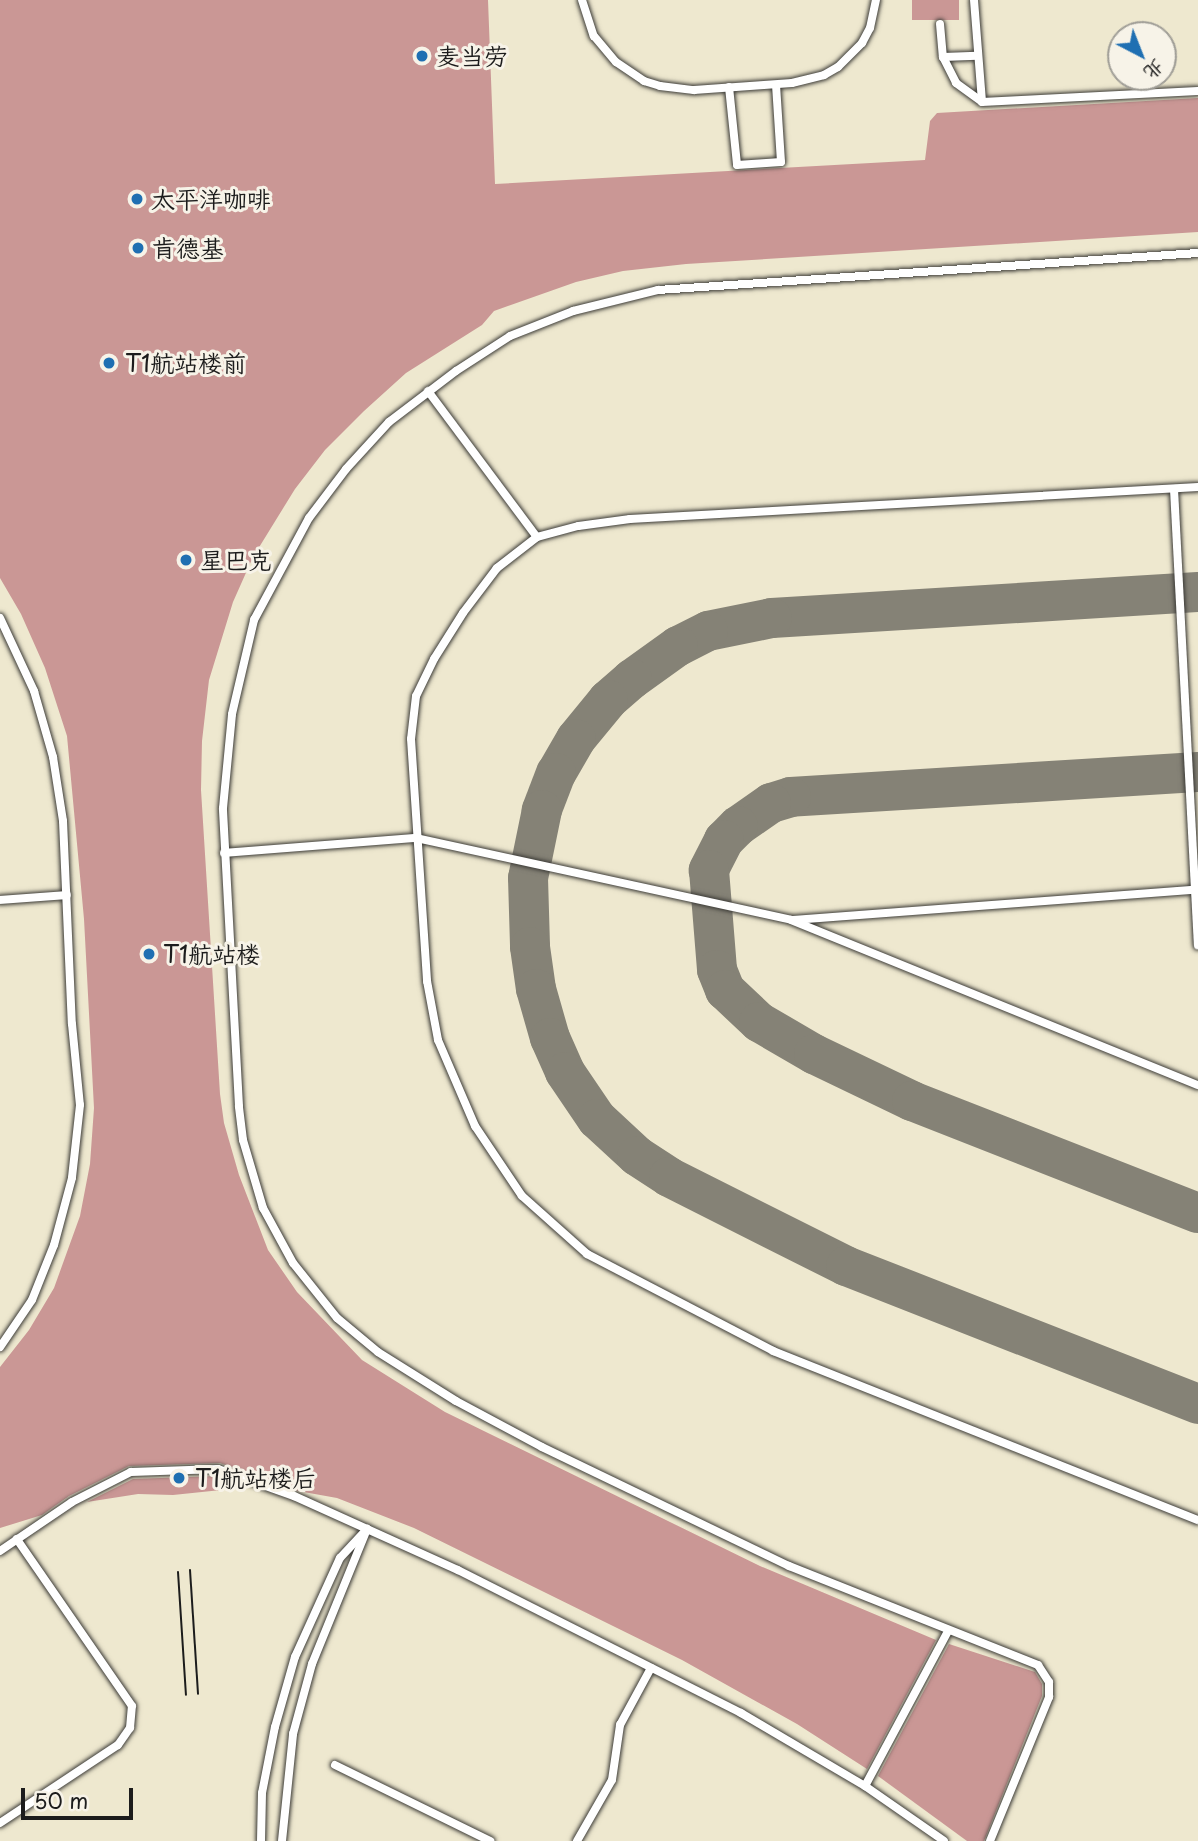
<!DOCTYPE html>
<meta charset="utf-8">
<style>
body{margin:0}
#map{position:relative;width:1198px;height:1841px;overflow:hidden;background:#eee8cf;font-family:"Playpen Sans","LXGW WenKai TC",sans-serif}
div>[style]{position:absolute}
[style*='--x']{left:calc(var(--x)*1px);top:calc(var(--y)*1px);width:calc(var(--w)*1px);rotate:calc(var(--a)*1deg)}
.taxiway>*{height:40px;margin:-20px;padding:0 20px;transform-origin:20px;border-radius:20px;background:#858276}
.building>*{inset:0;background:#ca9795;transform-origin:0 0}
.roads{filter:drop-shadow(0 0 2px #3c3b37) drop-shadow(0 0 2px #3c3b37)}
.service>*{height:8px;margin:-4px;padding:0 4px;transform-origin:4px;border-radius:4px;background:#fff}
.tram>*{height:2px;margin:-1px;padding:0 1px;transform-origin:1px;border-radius:1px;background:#1c1c1c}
.dots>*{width:19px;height:19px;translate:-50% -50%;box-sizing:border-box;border:4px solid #f7f3e8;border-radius:50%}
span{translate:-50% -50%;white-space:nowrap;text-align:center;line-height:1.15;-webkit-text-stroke:6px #f7f3e8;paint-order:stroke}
.poi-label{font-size:24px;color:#1c1c1c}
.left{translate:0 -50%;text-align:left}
.north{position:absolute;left:1107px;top:21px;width:70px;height:70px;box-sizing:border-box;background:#f7f3e8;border:2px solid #9f9d96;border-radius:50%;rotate:138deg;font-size:19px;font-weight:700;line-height:28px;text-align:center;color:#1c1c1c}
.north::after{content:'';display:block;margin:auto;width:24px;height:32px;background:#1f6fb2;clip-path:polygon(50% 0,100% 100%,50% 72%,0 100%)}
.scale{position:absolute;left:21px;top:1788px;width:112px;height:32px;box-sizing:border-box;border:4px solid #1c1c1c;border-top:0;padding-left:9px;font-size:21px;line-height:24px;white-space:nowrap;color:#1c1c1c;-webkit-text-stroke:5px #f7f3e8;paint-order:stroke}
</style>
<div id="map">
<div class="taxiway">
<div style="--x:1198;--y:592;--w:427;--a:176.5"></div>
<div style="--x:772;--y:618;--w:65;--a:168.5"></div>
<div style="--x:708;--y:631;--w:34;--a:153"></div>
<div style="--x:678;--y:646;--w:57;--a:144.3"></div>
<div style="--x:632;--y:679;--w:32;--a:139"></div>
<div style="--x:608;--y:700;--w:50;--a:129.4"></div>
<div style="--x:576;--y:739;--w:39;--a:120"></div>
<div style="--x:556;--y:773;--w:40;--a:111"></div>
<div style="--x:542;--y:810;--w:69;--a:101.6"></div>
<div style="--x:528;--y:878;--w:69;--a:88.3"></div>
<div style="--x:530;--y:947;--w:42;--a:81.9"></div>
<div style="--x:536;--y:989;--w:51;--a:74.1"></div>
<div style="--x:550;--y:1038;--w:37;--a:66"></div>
<div style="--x:565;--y:1072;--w:57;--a:55.8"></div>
<div style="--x:597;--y:1119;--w:54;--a:42.8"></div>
<div style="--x:637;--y:1156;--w:38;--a:33"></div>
<div style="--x:669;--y:1177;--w:198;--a:26.7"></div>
<div style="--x:846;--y:1266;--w:378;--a:21.4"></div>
<div style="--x:1198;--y:772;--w:408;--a:176.5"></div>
<div style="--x:791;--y:797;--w:21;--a:163"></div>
<div style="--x:771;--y:803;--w:40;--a:145.1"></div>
<div style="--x:738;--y:826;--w:20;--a:135"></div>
<div style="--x:724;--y:840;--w:34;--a:117"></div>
<div style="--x:709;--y:870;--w:100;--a:85.4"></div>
<div style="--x:717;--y:970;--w:22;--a:68"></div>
<div style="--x:725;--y:990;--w:47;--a:43.3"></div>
<div style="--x:759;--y:1022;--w:64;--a:30.2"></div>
<div style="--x:814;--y:1054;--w:109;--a:25.6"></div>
<div style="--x:912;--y:1101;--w:307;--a:21.4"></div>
</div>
<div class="building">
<div style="clip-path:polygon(0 0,488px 0,495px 184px,925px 160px,930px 121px,937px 113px,1198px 98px,1198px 232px,686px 264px,623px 271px,576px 282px,494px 311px,482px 325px,406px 373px,364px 411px,325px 450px,295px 489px,253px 557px,233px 602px,209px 680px,202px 741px,201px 790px,220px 1094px,224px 1123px,239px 1175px,268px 1250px,297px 1292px,362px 1360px,445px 1412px,760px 1566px,936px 1640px,867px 1769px,797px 1724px,682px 1660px,414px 1528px,337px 1498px,298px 1491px,220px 1463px,129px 1466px,69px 1496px,42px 1515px,0 1528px,0 1367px,29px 1330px,54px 1288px,80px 1216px,90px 1164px,94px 1108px,84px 919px,67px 736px,45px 668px,21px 614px,0 578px)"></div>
<div style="left:912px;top:0;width:47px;height:20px"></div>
<div style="clip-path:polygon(217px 1476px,250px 1487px,173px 1495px,138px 1494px,87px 1502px,133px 1479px)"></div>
<div style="clip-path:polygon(949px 1644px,1035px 1672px,1042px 1684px,1042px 1696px,984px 1841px,967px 1841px,878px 1776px)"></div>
</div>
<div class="roads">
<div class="service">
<div style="--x:582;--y:0;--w:38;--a:72"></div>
<div style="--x:594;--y:36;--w:34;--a:50"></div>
<div style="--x:616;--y:62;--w:34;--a:34"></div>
<div style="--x:644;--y:81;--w:17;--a:17"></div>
<div style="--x:660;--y:86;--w:34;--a:7"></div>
<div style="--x:694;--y:90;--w:98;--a:-4.1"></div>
<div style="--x:792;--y:83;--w:33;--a:-14"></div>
<div style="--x:824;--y:75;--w:16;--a:-30"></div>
<div style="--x:838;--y:67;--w:34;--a:-45"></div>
<div style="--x:862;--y:43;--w:17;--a:-62"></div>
<div style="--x:870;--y:28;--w:29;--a:-78"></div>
<div style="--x:974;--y:0;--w:102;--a:85.5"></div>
<div style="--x:982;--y:102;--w:216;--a:-2.9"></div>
<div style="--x:940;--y:24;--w:33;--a:85"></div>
<div style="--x:943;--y:57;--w:34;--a:-2"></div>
<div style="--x:943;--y:57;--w:29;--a:63"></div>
<div style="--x:956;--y:83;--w:32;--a:36"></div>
<div style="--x:729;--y:87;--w:78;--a:84.1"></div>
<div style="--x:737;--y:165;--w:44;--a:-3.9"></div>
<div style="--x:781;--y:162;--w:77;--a:-93.7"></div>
<div style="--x:428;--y:391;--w:182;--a:53.3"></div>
<div style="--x:1198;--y:487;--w:569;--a:176.78"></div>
<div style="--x:630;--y:519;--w:52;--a:172.3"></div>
<div style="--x:578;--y:526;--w:42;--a:165"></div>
<div style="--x:537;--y:537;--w:51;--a:142.2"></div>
<div style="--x:497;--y:568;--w:56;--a:127.1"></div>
<div style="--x:463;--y:613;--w:54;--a:122.2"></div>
<div style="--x:434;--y:659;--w:41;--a:115.9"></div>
<div style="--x:416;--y:696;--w:43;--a:96.6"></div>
<div style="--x:411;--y:739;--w:243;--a:86.2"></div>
<div style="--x:427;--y:981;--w:60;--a:79.4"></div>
<div style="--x:438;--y:1040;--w:94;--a:66.7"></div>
<div style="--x:475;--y:1126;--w:84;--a:56.1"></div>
<div style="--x:522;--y:1196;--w:87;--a:41.7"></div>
<div style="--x:587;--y:1254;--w:210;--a:27.5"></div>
<div style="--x:773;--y:1351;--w:457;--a:21.7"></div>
<div style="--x:1174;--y:489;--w:457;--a:87"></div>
<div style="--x:0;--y:618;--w:81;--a:65"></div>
<div style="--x:34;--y:691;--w:69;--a:73.9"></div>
<div style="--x:53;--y:757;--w:65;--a:81.1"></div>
<div style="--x:63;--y:821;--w:203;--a:87.5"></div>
<div style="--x:72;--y:1024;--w:81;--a:84.4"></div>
<div style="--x:80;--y:1105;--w:73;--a:96.3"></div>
<div style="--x:72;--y:1178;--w:69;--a:105"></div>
<div style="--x:54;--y:1245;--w:59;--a:111.8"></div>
<div style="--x:32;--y:1300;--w:57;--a:124.2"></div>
<div style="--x:224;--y:853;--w:193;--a:-4.5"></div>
<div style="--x:416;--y:838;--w:384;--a:12.3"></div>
<div style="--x:791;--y:920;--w:439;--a:22.1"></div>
<div style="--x:0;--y:900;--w:67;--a:-4.3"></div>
<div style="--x:793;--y:920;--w:402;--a:-4.3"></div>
<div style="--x:0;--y:1551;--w:87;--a:-34.2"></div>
<div style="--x:72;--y:1502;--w:66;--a:-27"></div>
<div style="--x:131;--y:1472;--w:87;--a:-2"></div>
<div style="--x:218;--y:1469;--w:81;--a:19.6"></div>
<div style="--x:294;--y:1496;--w:180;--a:24.3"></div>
<div style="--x:458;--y:1570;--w:317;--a:26.8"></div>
<div style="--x:741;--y:1713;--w:144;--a:30.5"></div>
<div style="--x:865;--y:1786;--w:96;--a:34.8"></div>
<div style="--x:335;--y:1765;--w:173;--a:26.1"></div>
<div style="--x:865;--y:1786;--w:176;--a:-61.8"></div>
<div style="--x:0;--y:1823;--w:141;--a:-33.5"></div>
<div style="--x:118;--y:1745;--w:21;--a:-55"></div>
<div style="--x:130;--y:1728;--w:22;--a:-85"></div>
<div style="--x:132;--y:1706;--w:203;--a:-124.6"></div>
<div style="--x:261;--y:1841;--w:48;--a:-88.8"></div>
<div style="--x:262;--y:1793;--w:67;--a:-78.9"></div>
<div style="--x:275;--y:1727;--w:73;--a:-74.1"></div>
<div style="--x:295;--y:1657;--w:109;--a:-65.6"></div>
<div style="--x:340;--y:1558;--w:40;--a:-47"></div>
<div style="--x:282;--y:1841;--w:108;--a:-84.1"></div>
<div style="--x:293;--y:1734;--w:73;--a:-74.8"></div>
<div style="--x:312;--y:1664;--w:143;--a:-67.8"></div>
<div style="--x:577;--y:1841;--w:70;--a:-60.2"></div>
<div style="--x:612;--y:1780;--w:56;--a:-81.7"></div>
<div style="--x:620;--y:1725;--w:65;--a:-61.5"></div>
<div style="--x:990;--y:1841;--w:156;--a:-67.7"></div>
<div style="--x:1049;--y:1697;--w:15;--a:-90"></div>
<div style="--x:1049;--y:1682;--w:20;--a:-123"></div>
<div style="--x:1038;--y:1665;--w:268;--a:-158.3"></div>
<div style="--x:789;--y:1566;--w:274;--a:-154.3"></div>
<div style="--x:542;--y:1447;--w:98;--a:-151.9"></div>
<div style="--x:456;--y:1401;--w:92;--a:-147.9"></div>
<div style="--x:378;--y:1352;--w:53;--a:-140.3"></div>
<div style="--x:337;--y:1318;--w:70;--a:-128.7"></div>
<div style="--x:293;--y:1263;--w:63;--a:-118.6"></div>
<div style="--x:263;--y:1208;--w:71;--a:-106.4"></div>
<div style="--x:243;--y:1140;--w:34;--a:-97"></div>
<div style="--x:239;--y:1106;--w:298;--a:-93.1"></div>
<div style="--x:223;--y:808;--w:94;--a:-84.5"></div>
<div style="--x:232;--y:714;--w:97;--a:-76.8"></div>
<div style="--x:254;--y:620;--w:116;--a:-61.7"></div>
<div style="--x:309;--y:518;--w:61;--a:-52.9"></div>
<div style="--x:346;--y:469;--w:64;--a:-47.5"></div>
<div style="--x:389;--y:422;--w:84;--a:-37.3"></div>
<div style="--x:456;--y:371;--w:64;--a:-32.9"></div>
<div style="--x:510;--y:336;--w:68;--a:-21.6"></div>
<div style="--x:573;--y:311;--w:88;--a:-13.9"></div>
<div style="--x:658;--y:290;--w:541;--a:-3.92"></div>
</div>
</div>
<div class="tram">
<div style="--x:190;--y:1570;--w:124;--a:86.3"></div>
<div style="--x:178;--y:1572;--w:123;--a:86.3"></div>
</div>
<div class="dots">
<div style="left:422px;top:56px;background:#1f6fb2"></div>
<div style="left:137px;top:199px;background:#1f6fb2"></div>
<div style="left:138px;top:248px;background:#1f6fb2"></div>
<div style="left:109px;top:363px;background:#1f6fb2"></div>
<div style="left:186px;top:560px;background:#1f6fb2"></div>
<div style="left:149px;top:954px;background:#1f6fb2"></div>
<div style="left:179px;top:1478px;background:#1f6fb2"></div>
</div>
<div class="poi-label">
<span class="left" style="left:436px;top:56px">麦当劳</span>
<span class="left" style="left:151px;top:199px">太平洋咖啡</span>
<span class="left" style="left:152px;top:248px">肯德基</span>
<span class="left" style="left:125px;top:363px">T1航站楼前</span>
<span class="left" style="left:200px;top:560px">星巴克</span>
<span class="left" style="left:163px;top:954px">T1航站楼</span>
<span class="left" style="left:195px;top:1478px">T1航站楼后</span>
</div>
<div class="north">北</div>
<div class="scale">50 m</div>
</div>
